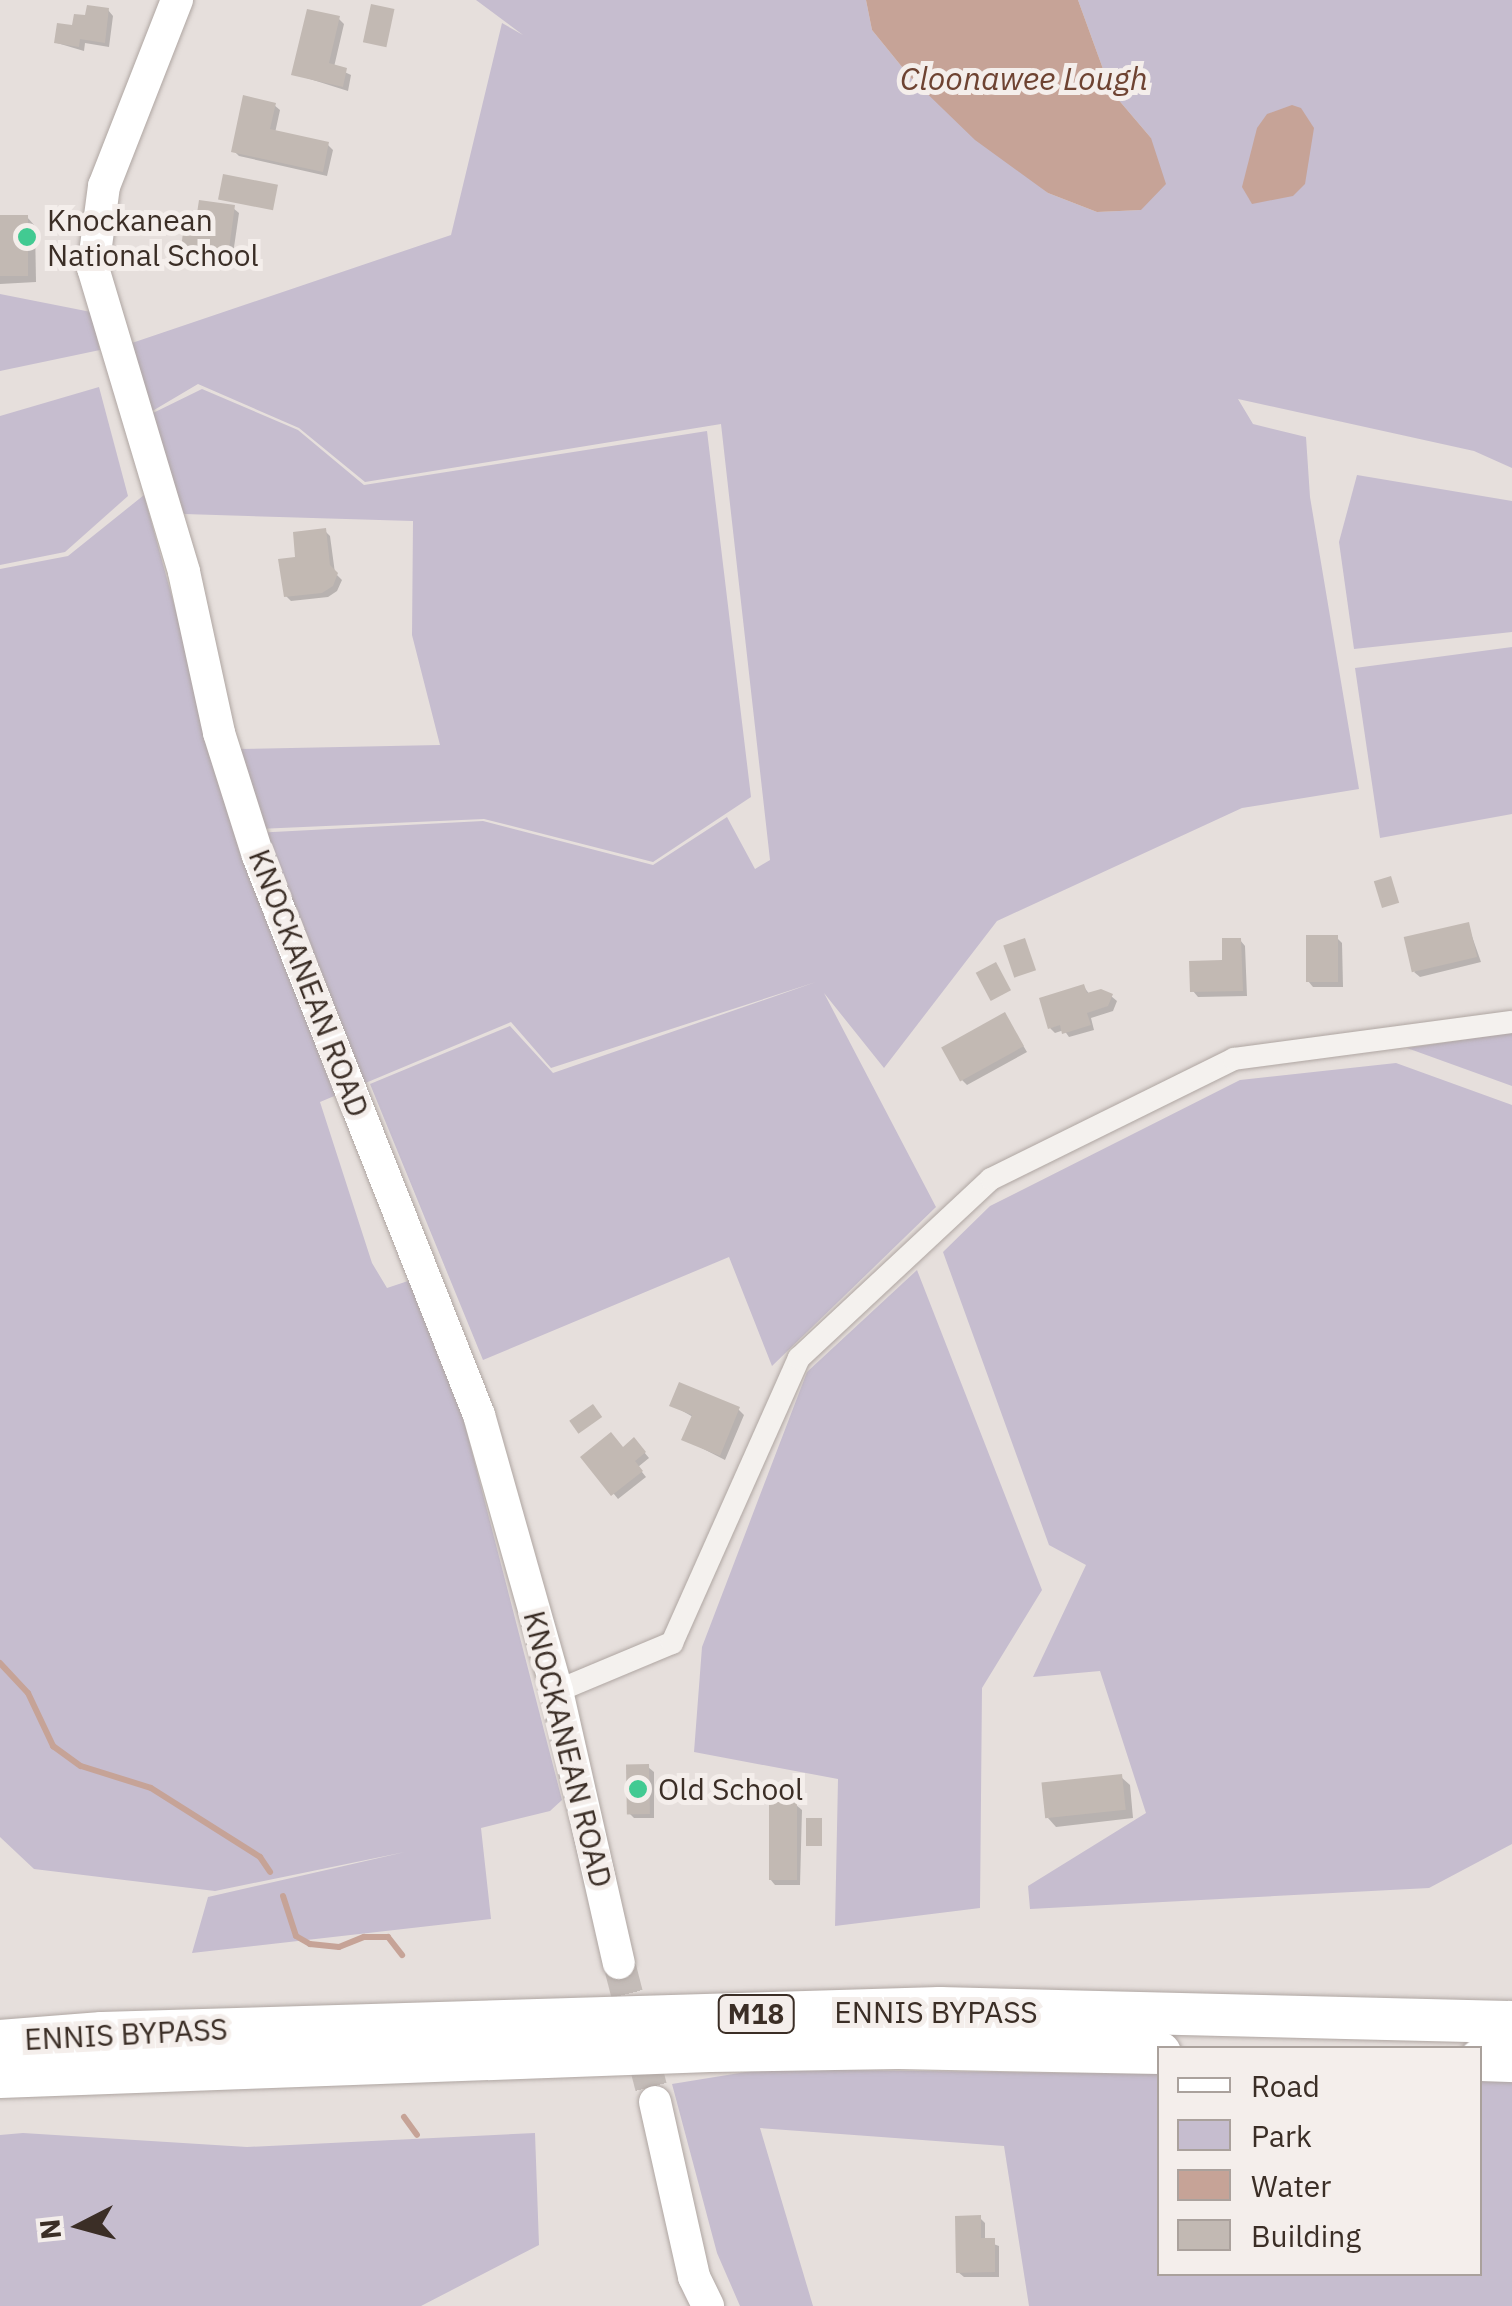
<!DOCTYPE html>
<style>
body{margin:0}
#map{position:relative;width:1512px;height:2306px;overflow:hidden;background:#e6dfdc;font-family:"IBM Plex Sans",sans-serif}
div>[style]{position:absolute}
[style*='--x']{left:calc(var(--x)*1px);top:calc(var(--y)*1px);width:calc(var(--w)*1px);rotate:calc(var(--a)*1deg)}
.green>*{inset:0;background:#c6bdcf}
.water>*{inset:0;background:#c6a397}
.shadow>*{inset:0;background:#0003}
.stream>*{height:6px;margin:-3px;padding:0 3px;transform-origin:3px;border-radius:3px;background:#c6a397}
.building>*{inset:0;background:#c2b9b3;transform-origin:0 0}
.secondary-tunnel>*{height:32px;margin-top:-16px;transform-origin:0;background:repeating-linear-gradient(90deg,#c4bcb8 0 32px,transparent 0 48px)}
.roads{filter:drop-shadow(0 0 2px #afa6a2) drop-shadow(0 0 2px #afa6a2)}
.street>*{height:22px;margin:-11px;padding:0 11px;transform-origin:11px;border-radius:11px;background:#f4f1ee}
.secondary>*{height:32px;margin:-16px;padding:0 16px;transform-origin:16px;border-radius:16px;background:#fff}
.highway>*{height:42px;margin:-21px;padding:0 21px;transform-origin:21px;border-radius:21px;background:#fff}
.dots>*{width:28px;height:28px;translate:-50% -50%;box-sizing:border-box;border:5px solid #f4eeeb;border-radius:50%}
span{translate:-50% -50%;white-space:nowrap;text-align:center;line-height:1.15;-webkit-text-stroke:10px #f4eeeb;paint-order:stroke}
.shield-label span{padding:2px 8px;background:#f4eeeb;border:2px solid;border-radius:8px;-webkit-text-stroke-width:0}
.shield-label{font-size:28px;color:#3b2e26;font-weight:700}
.poi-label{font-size:30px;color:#3b2e26}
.left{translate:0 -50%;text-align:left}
.street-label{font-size:30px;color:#3b2e26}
.water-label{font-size:32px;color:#6e4332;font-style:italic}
.legend{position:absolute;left:1157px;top:2046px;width:325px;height:230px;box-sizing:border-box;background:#f4eeeb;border:2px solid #aaa19c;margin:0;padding:12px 18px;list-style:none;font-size:30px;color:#3b2e26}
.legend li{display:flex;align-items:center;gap:20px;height:50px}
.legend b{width:50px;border:2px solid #aaa19c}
.north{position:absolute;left:30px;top:2176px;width:100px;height:100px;-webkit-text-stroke:8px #f4eeeb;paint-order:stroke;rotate:264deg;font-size:28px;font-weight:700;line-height:40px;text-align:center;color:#3b2e26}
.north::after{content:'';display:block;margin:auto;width:35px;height:45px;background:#3b2e26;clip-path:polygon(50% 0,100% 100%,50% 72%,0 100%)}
</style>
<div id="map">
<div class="green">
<div style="clip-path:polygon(476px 0,866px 0,872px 30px,911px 78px,1048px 193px,1097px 212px,1141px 210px,1151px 138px,1111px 91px,1078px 0,1512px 0,1512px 468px,1474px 451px,1238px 399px,1253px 424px,1306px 437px,1310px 497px,1359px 789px,1242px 808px,997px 921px,884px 1068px,824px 993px,936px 1207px,772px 1366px,729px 1257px,483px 1360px,370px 1084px,510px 1026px,553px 1073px,816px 982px,551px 1068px,511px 1022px,320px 1102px,372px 1263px,387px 1288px,411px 1280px,464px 1421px,562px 1800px,550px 1811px,481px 1828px,491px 1919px,192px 1953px,208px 1897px,405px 1852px,215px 1891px,34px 1869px,0 1837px,0 569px,68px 556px,144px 495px,237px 834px,483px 821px,653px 865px,727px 817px,755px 869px,770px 860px,721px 424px,365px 482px,299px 428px,198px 384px,149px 413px,126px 345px,451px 235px,502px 23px,523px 35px)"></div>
<div style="clip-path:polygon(0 294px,91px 312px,100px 350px,0 371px)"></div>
<div style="clip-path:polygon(99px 387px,128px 496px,65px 552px,0 565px,0 416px)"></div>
<div style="clip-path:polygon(202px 389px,298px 430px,364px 485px,707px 431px,751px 797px,653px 862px,484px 819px,258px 829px,237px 749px,440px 745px,412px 635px,413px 521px,184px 514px,151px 414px)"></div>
<div style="clip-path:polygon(1357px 475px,1512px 501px,1512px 632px,1354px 649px,1339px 542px)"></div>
<div style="clip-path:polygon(1512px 647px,1512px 814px,1380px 838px,1355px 668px)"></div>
<div style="clip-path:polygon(1512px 1032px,1512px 1086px,1407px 1048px,1489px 1036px)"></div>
<div style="clip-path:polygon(1396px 1063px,1512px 1105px,1512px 1844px,1429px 1888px,1030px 1909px,1028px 1886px,1146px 1813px,1100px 1671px,1033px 1677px,1086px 1565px,1049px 1545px,943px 1252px,990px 1206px,1240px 1080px)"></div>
<div style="clip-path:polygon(917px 1270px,1042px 1590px,982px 1688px,980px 1908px,835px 1926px,838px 1779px,694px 1752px,702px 1647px,807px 1372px)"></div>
<div style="clip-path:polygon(764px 2069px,1159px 2074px,1160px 2274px,1480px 2274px,1480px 2079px,1512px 2079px,1512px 2306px,1029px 2306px,1004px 2146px,760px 2128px,813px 2306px,740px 2306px,717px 2253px,672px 2084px)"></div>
<div style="clip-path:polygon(23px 2133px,247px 2147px,535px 2133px,539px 2245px,421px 2306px,0 2306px,0 2135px)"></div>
</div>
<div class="water">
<div style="clip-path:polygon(866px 0,1078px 0,1111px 91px,1151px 138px,1166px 184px,1141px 210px,1097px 212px,1048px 193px,975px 140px,911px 78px,872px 30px)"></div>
<div style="clip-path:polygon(1292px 105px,1301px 108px,1314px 128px,1305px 184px,1293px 196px,1252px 204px,1242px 187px,1257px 128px,1267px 114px)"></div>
</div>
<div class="shadow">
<div style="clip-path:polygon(108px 10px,113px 16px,109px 47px,85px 43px,84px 51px,57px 43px,87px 18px)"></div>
<div style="clip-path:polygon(338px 18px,344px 24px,334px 67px,351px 75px,348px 91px,294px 74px)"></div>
<div style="clip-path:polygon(274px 105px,280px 110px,275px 133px,328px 145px,333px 150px,327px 176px,239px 156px,234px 151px)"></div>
<div style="clip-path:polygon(233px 208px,239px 213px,231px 268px,188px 262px,182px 257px,196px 236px)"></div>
<div style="clip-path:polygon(27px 217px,35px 226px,36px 282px,0 284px,0 218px)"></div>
<div style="clip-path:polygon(325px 531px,330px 536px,335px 573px,342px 580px,337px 591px,328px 597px,291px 601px,286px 596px,298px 559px)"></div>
<div style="clip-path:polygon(1468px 925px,1481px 962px,1420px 977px,1414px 972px)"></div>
<div style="clip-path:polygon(1337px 938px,1342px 943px,1343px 987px,1313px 987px,1308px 981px)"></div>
<div style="clip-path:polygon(1240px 940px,1245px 946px,1247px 996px,1198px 997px,1193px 991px,1225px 963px)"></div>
<div style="clip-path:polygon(1084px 987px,1090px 995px,1111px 996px,1117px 1001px,1113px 1011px,1091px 1018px,1094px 1030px,1069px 1037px,1064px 1030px,1055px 1033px,1050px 1028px)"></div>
<div style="clip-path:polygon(1005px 1015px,1027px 1052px,967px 1085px,962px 1080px)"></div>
<div style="clip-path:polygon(672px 1405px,739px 1410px,744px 1415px,725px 1460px,684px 1439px,693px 1417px)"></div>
<div style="clip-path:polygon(639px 1446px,649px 1458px,638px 1467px,646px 1477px,618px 1499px,584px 1457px)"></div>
<div style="clip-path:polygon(648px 1767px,654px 1772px,654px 1818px,634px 1818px,629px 1813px)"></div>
<div style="clip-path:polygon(1121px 1777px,1130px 1785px,1133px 1818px,1056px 1827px,1048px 1818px)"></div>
<div style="clip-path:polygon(796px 1805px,802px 1810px,800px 1885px,775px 1885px,770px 1879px)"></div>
<div style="clip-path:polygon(980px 2218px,985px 2223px,985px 2241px,999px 2246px,999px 2277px,964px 2277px,958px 2272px)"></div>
</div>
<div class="stream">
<div style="--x:0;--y:1663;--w:41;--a:47"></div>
<div style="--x:28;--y:1693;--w:59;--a:64.7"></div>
<div style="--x:53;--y:1746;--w:34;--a:36"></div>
<div style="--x:81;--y:1766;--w:73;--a:17.4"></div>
<div style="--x:151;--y:1788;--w:129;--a:32.3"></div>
<div style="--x:260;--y:1857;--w:18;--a:56"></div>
<div style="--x:283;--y:1896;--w:42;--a:72"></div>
<div style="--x:296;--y:1936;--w:16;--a:30"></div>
<div style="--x:310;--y:1944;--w:29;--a:6"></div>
<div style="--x:339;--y:1947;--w:27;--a:-22"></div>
<div style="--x:364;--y:1937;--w:24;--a:0"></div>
<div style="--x:388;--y:1937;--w:23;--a:52"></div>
<div style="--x:404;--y:2117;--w:22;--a:54"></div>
</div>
<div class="building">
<div style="left:371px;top:4px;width:24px;height:39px;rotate:12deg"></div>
<div style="clip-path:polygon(87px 5px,109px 8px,105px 43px,80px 39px,79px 47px,54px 43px,57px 23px,72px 25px,74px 14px,85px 15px)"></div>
<div style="clip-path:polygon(307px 9px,340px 16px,329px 63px,347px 68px,343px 87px,291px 75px)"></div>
<div style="clip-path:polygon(243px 95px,276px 103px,270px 129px,329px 142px,323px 172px,231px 152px)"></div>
<div style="left:223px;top:174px;width:56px;height:26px;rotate:11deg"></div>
<div style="clip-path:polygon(199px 200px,235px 205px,227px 264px,180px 258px,183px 232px,194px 233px)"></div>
<div style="left:0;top:215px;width:28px;height:61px"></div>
<div style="clip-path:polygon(326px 528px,330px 565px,338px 573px,333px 586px,322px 593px,284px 597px,278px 559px,295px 557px,293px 532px)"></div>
<div style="left:1391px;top:876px;width:28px;height:18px;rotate:73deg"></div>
<div style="left:1469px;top:922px;width:36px;height:67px;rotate:77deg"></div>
<div style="left:1306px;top:935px;width:32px;height:47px"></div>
<div style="left:1025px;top:938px;width:34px;height:23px;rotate:71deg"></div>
<div style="clip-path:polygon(1222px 938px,1241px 938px,1243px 991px,1190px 992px,1189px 961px,1222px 960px)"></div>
<div style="left:996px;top:962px;width:32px;height:23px;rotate:62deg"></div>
<div style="clip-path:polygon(1084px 984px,1087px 993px,1101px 989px,1113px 994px,1108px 1006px,1087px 1013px,1091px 1025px,1062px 1034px,1060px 1025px,1048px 1029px,1039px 998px)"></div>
<div style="left:1005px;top:1012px;width:39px;height:73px;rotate:61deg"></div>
<div style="clip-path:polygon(679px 1382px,740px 1407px,720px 1456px,681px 1440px,692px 1415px,669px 1406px)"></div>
<div style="left:593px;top:1404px;width:16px;height:29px;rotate:55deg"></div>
<div style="clip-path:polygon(611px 1432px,623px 1447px,634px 1437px,646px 1452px,635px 1461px,643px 1471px,611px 1496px,580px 1457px)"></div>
<div style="left:649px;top:1764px;width:50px;height:23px;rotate:89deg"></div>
<div style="left:1122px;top:1774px;width:36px;height:81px;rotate:84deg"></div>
<div style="left:769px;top:1802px;width:28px;height:78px"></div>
<div style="left:806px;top:1818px;width:16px;height:28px"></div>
<div style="clip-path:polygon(981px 2215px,981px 2238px,995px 2238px,995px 2272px,956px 2273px,955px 2216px)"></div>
</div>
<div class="secondary-tunnel">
<div style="--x:619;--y:1963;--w:144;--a:75.5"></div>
</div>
<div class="roads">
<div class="street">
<div style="--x:557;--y:1691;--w:125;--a:-22.7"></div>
<div style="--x:672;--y:1643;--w:312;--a:-66"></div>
<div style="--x:799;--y:1358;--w:262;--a:-43"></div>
<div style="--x:991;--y:1179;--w:271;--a:-26.3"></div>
<div style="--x:1234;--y:1059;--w:280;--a:-7.6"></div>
</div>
<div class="secondary">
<div style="--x:177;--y:0;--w:200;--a:111.4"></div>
<div style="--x:104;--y:186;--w:83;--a:97.6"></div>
<div style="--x:93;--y:268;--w:317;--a:73.3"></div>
<div style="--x:184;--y:572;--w:165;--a:77.7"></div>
<div style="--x:219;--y:733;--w:129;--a:72.4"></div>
<div style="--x:258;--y:856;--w:601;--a:68.43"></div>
<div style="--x:479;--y:1415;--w:287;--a:74.2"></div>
<div style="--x:557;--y:1691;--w:279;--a:77.2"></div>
<div style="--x:655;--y:2102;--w:179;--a:77.4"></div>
<div style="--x:694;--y:2277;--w:32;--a:64"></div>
</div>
<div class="highway">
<div style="--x:0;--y:2041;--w:102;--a:-4.5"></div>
<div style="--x:102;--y:2033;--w:838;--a:-1.71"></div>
<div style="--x:940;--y:2008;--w:572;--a:1.4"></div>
<div style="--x:1480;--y:2060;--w:32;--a:2"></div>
<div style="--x:0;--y:2077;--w:710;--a:-2.1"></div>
<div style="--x:710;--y:2051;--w:188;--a:-0.9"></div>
<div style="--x:898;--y:2048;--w:262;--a:1.1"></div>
</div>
</div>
<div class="dots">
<div style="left:27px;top:237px;background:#42ca92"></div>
<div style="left:638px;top:1789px;background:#42ca92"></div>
</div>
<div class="shield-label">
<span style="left:756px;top:2014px">M18</span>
</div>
<div class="poi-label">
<span class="left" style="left:47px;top:237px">Knockanean<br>National School</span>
<span class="left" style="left:658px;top:1789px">Old School</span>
</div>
<div class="street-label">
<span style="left:309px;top:983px;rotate:69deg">KNOCKANEAN ROAD</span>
<span style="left:568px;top:1749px;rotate:76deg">KNOCKANEAN ROAD</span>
<span style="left:936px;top:2012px">ENNIS BYPASS</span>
<span style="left:126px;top:2034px;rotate:-3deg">ENNIS BYPASS</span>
</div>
<div class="water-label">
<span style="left:1024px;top:78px">Cloonawee Lough</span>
</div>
<ul class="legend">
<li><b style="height:12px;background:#fff"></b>Road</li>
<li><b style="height:28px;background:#c6bdcf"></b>Park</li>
<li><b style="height:28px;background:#c6a397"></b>Water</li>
<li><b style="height:28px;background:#c2b9b3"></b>Building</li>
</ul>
<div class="north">N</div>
</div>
